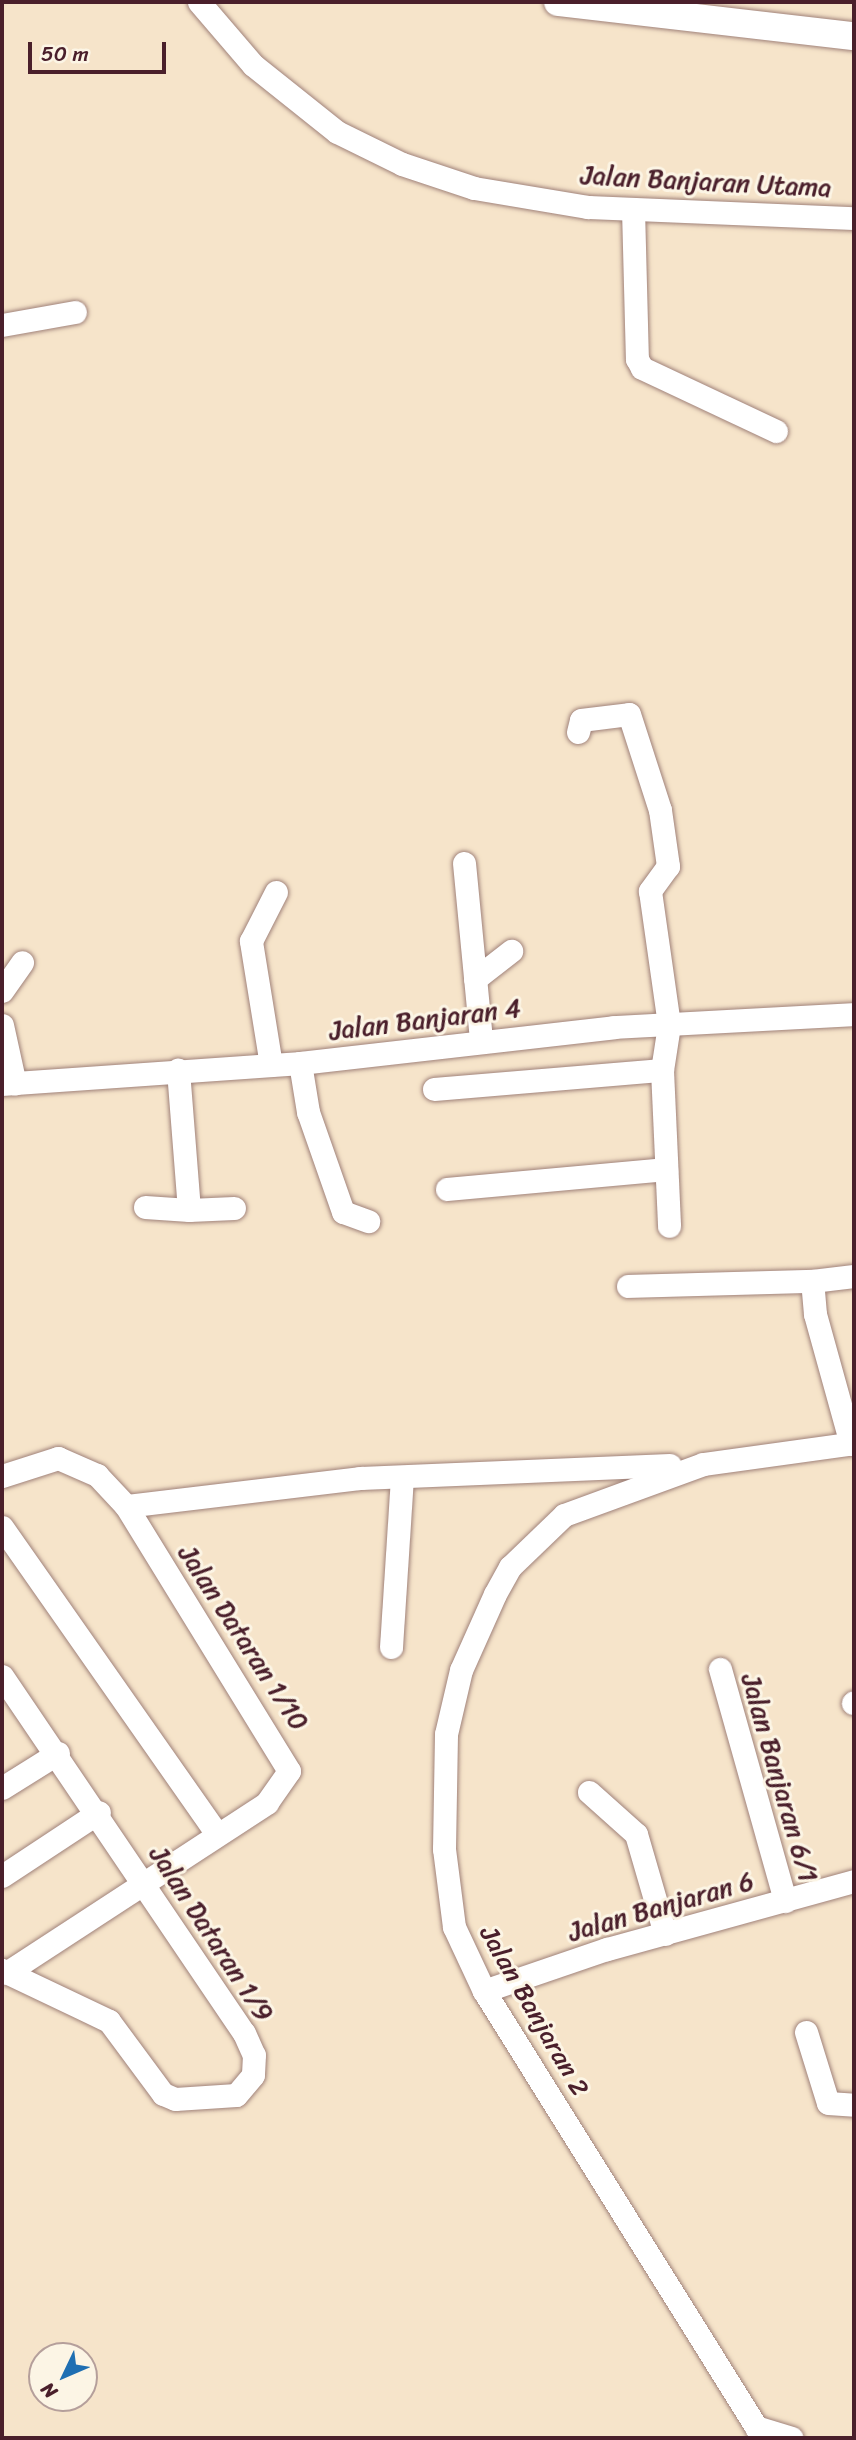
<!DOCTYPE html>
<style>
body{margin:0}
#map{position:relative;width:856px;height:2440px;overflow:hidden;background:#f6e4ca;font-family:Sriracha,sans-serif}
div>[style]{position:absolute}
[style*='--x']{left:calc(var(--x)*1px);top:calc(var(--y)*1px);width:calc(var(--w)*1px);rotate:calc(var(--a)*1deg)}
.roads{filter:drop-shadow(0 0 2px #a0827a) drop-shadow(0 0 2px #a0827a)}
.minor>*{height:23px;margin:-11.5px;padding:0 11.5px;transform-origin:11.5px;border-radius:11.5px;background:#fff}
.major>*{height:28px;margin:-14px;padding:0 14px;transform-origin:14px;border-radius:14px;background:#fff}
span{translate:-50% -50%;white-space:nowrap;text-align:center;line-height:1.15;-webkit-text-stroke:6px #fcf5e5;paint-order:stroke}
.street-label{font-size:26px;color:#4a1f2b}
.frame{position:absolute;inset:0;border:4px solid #4a1f2b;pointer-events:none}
.north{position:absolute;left:28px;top:2342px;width:70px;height:70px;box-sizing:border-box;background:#fcf5e5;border:2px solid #b59f9b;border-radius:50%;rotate:226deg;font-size:19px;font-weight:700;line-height:28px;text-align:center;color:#4a1f2b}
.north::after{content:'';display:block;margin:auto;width:24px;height:32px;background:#1f6fb2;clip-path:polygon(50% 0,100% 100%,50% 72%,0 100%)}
.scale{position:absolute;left:28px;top:42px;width:138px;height:32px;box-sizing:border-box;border:4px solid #4a1f2b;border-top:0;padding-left:9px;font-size:21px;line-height:24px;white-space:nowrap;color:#4a1f2b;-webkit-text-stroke:5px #fcf5e5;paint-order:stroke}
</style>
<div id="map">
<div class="roads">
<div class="minor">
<div style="--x:199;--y:2;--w:83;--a:49.4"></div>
<div style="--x:253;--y:65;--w:107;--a:38.6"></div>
<div style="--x:337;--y:132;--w:72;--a:26.2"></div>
<div style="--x:402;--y:164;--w:76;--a:18.4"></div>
<div style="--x:474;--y:188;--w:116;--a:9.5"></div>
<div style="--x:588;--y:207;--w:266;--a:2.4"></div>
<div style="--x:633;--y:209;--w:150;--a:88.5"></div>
<div style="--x:637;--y:359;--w:10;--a:61"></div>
<div style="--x:642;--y:368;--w:148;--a:25.2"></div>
<div style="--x:2;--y:325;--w:74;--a:-10.1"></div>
<div style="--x:578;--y:732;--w:12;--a:-76"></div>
<div style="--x:581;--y:720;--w:48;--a:-7.1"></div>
<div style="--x:629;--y:714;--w:101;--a:72.1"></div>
<div style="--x:660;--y:810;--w:57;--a:81.9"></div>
<div style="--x:668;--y:866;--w:31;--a:126"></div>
<div style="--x:650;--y:891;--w:135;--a:81.9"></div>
<div style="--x:669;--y:1025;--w:46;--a:98.8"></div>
<div style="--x:662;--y:1070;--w:156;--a:87.4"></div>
<div style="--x:464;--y:863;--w:178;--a:84.5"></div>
<div style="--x:475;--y:979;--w:46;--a:-37.9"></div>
<div style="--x:2;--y:991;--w:35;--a:-55"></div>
<div style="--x:2;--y:1025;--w:60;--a:77.6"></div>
<div style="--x:300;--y:1063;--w:50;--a:80.7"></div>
<div style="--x:308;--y:1112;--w:106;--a:70.7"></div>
<div style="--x:343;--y:1212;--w:27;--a:20"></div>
<div style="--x:271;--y:1065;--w:126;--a:-99.2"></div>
<div style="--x:251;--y:941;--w:55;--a:-63"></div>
<div style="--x:2;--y:1084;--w:299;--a:-4"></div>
<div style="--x:300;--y:1063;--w:316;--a:-6.5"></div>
<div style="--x:614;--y:1027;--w:240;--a:-3.1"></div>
<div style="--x:434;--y:1089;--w:229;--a:-4.8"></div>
<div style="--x:447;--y:1189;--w:220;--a:-5.2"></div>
<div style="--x:145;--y:1207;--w:44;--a:3.9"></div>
<div style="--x:189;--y:1210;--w:141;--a:-94.5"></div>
<div style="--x:189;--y:1210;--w:45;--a:-2.5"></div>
<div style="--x:628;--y:1286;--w:184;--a:-1.6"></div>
<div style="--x:851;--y:1444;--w:135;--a:-105.5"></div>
<div style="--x:815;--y:1314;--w:33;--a:-95"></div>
<div style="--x:812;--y:1281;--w:42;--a:-6.8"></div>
<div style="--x:2;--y:1476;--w:59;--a:-17.8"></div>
<div style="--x:58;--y:1458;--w:43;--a:23.6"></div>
<div style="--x:97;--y:1475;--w:42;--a:46.9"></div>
<div style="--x:126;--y:1506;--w:311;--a:58.4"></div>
<div style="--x:289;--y:1771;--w:39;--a:125"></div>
<div style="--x:267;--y:1803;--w:311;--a:146.9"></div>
<div style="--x:126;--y:1506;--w:236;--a:-6.8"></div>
<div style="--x:360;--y:1478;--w:310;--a:-2.4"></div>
<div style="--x:2;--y:1527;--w:375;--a:55"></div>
<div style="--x:391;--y:1647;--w:170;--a:-86.3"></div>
<div style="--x:720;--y:1669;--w:241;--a:74.3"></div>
<div style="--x:2;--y:1676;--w:431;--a:55.9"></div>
<div style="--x:244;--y:2033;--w:24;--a:66"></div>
<div style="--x:254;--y:2055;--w:20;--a:93"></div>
<div style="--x:253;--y:2075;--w:26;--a:130"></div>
<div style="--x:236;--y:2095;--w:61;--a:176.2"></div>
<div style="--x:175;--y:2099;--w:13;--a:-157"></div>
<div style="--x:163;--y:2094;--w:91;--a:-126.5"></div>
<div style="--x:109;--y:2021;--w:119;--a:-154.5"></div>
<div style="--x:853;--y:1703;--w:1;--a:-45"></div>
<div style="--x:2;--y:1788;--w:66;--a:-32"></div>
<div style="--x:589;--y:1792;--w:63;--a:41.8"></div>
<div style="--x:636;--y:1834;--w:104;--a:73.8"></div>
<div style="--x:2;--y:1876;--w:116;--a:-33.4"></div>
<div style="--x:484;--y:1991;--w:130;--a:-18.9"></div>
<div style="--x:607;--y:1949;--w:256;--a:-15.4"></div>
<div style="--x:806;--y:2032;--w:74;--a:72.8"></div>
<div style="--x:828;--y:2103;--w:26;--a:4"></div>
<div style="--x:756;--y:2427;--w:37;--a:17"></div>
<div style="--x:763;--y:2438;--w:527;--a:-121.97"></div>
<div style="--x:484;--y:1991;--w:71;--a:-115.1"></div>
<div style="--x:454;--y:1927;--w:79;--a:-97.3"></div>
<div style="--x:444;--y:1849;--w:115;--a:-89"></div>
<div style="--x:446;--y:1734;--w:66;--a:-76.8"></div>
<div style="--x:461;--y:1670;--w:83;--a:-65.9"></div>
<div style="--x:495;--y:1594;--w:31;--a:-61"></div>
<div style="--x:510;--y:1567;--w:75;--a:-43.9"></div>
<div style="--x:564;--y:1515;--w:148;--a:-20.1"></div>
<div style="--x:703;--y:1464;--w:152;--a:-7.9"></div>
</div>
<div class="major">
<div style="--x:558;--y:2;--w:298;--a:6.6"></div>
</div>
</div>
<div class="street-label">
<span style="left:706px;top:182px;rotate:3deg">Jalan Banjaran Utama</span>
<span style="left:425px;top:1020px;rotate:-7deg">Jalan Banjaran 4</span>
<span style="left:243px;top:1638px;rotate:57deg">Jalan Dataran 1/10</span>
<span style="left:779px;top:1778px;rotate:74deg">Jalan Banjaran 6/1</span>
<span style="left:661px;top:1907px;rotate:-16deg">Jalan Banjaran 6</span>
<span style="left:211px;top:1934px;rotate:57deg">Jalan Dataran 1/9</span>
<span style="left:534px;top:2011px;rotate:60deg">Jalan Banjaran 2</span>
</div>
<div class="frame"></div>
<div class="north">N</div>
<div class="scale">50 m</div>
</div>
